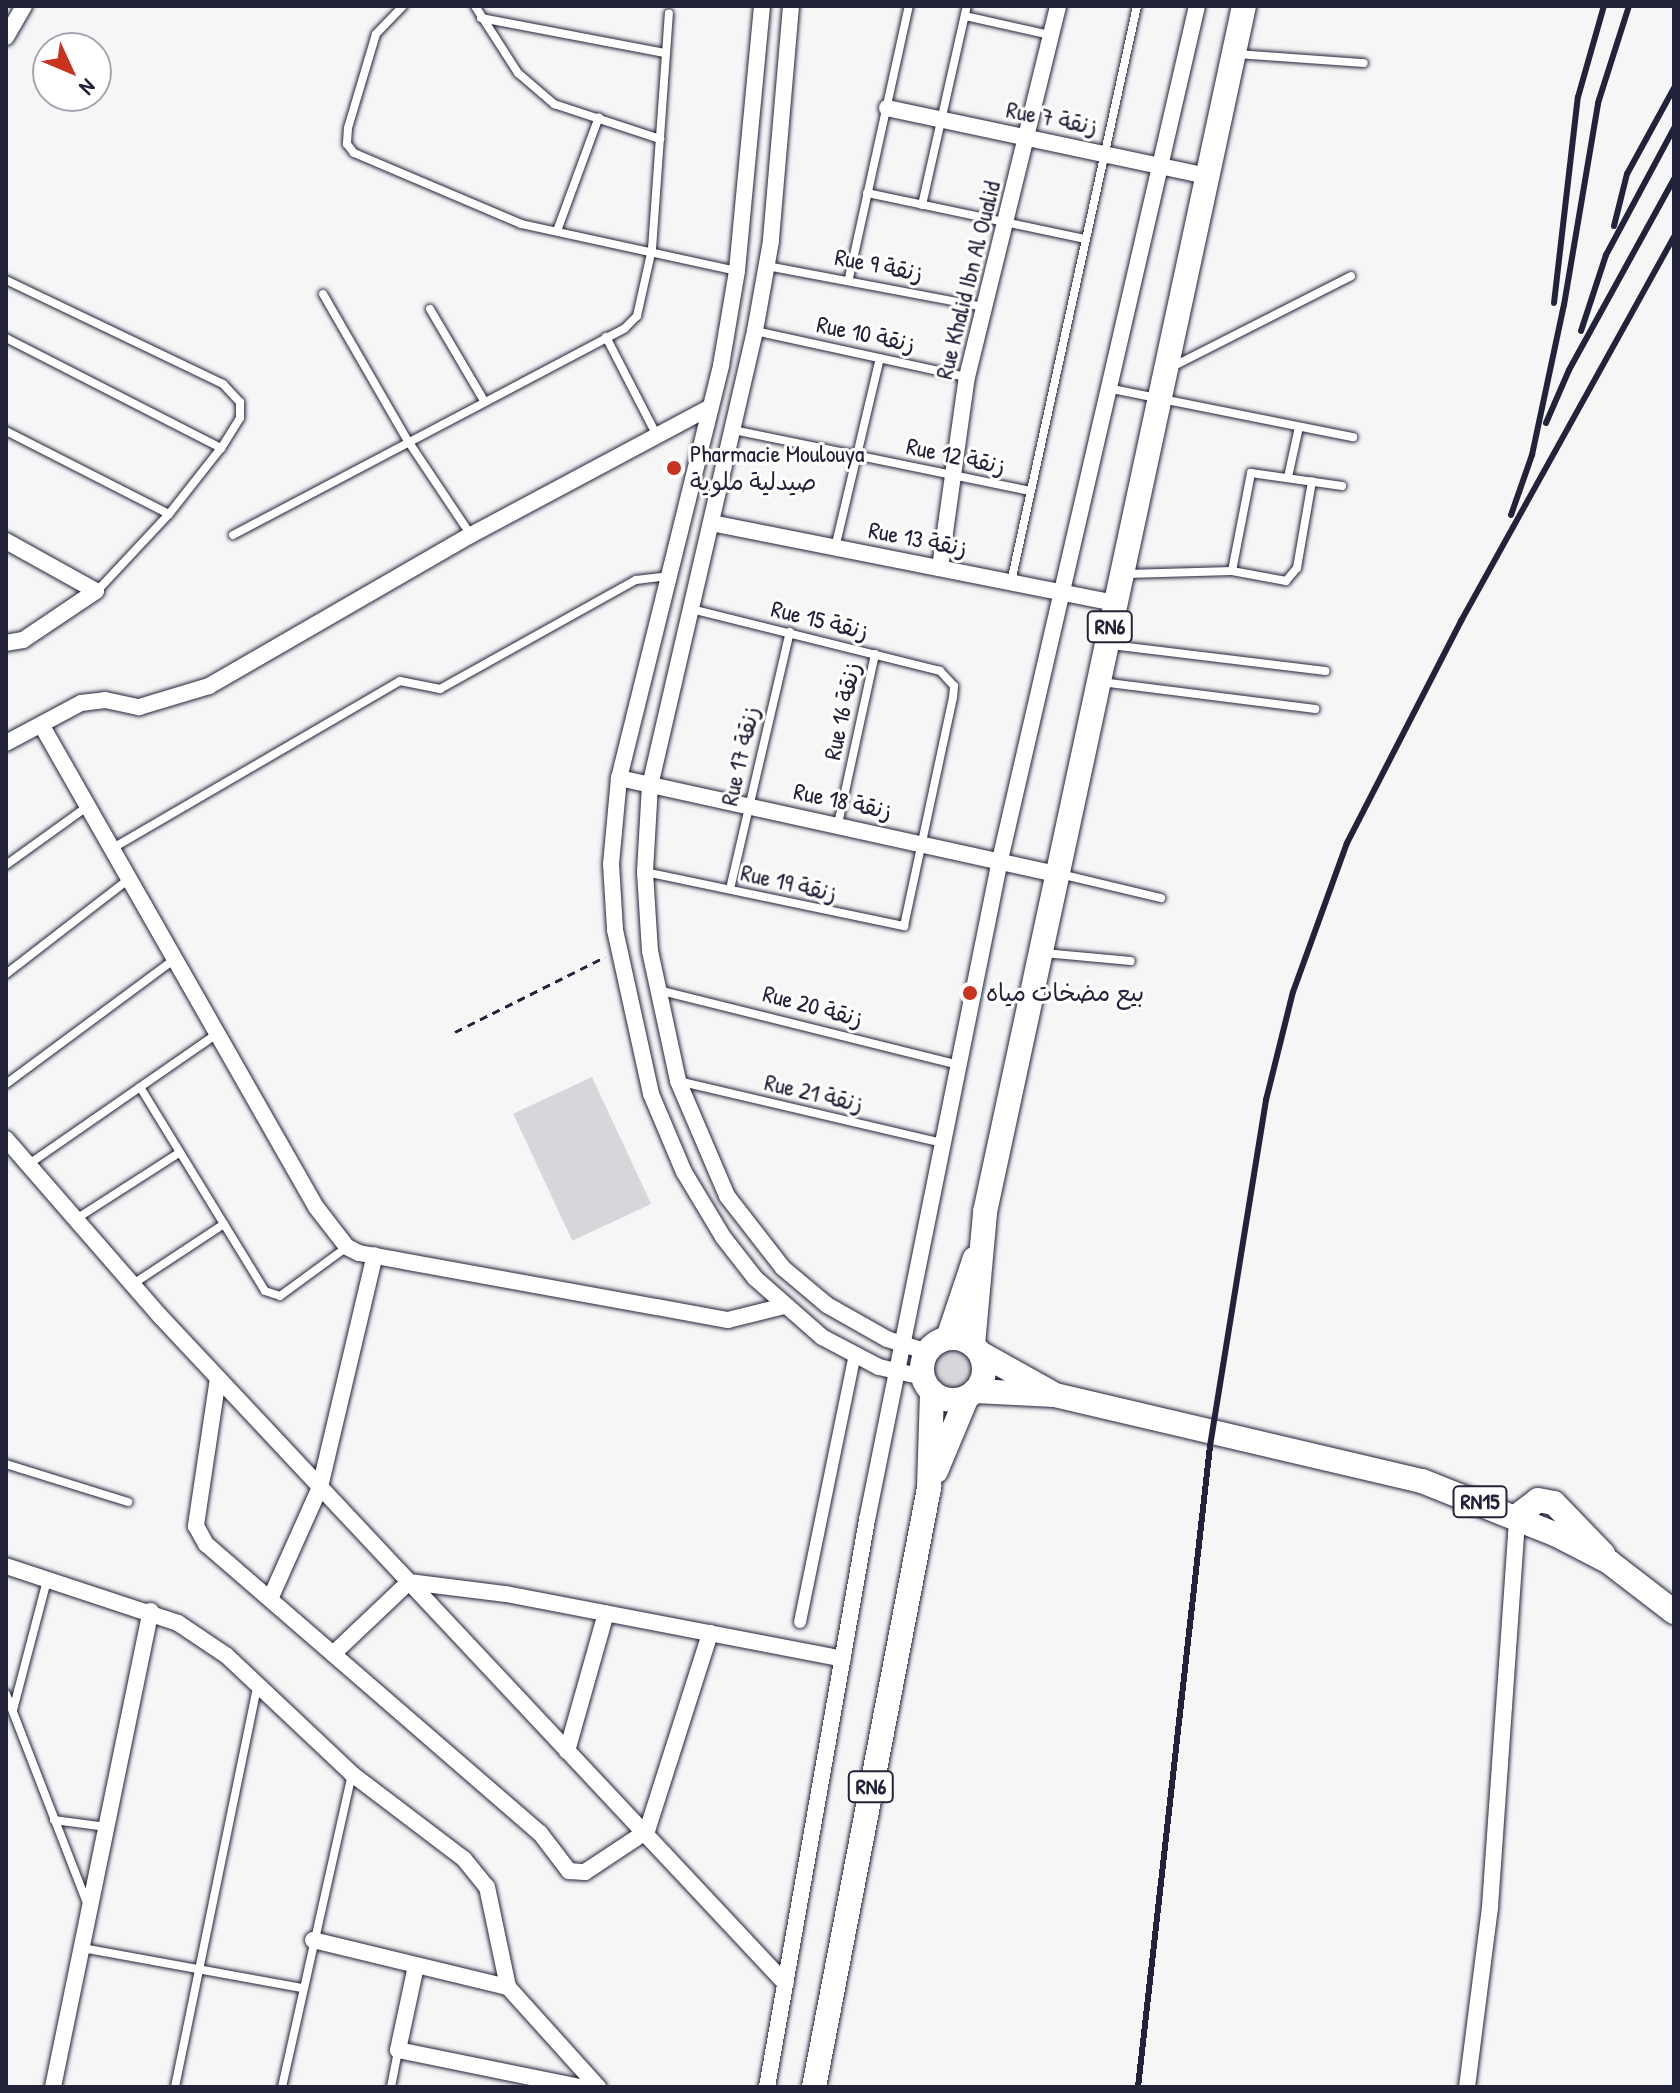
<!DOCTYPE html>
<meta charset="utf-8">
<style>
body{margin:0}
#map{position:relative;width:1680px;height:2093px;overflow:hidden;background:#f6f6f7;font-family:"Patrick Hand","Playpen Sans Arabic",sans-serif}
div>[style]{position:absolute}
[style*='--x']{left:calc(var(--x)*1px);top:calc(var(--y)*1px);width:calc(var(--w)*1px);rotate:calc(var(--a)*1deg)}
.green>*{inset:0;background:#d7d7db;transform-origin:0 0}
.round{border-radius:50%}
.path>*{height:3px;margin-top:-1.5px;transform-origin:0;background:repeating-linear-gradient(90deg,#22223b 0 8px,transparent 0 14px)}
.roads{filter:drop-shadow(0 0 2px #22223b) drop-shadow(0 0 2px #22223b)}
.service>*{height:8px;margin:-4px;padding:0 4px;transform-origin:4px;border-radius:4px;background:#fff}
.pedestrian>*{height:12px;margin:-6px;padding:0 6px;transform-origin:6px;border-radius:6px;background:#fff}
.minor>*{height:16px;margin:-8px;padding:0 8px;transform-origin:8px;border-radius:8px;background:#fff}
.primary>*{height:24px;margin:-12px;padding:0 12px;transform-origin:12px;border-radius:12px;background:#fff}
.primary>.ring{margin:-12px;padding:0;box-sizing:content-box;background:none;border:24px solid #fff;border-radius:50%}
.rail>*{height:6px;margin:-3px;padding:0 3px;transform-origin:3px;border-radius:3px;background:#22223b}
.dots>*{width:22px;height:22px;translate:-50% -50%;box-sizing:border-box;border:4px solid #fff;border-radius:50%}
span{translate:-50% -50%;white-space:nowrap;text-align:center;line-height:1.15;-webkit-text-stroke:6px #fff;paint-order:stroke}
.shield-label span{padding:2px 6px;background:#fff;border:2px solid;border-radius:6px;-webkit-text-stroke-width:0}
.shield-label{font-size:22px;color:#22223b;font-weight:700}
.street-label{font-size:24px;color:#22223b}
.poi-label{font-size:24px;color:#22223b}
.left{translate:0 -50%;text-align:left}
.frame{position:absolute;inset:0;border:8px solid #22223b;pointer-events:none}
.north{position:absolute;left:32px;top:32px;width:80px;height:80px;box-sizing:border-box;background:#fff;border:2px solid #a7a7b1;border-radius:50%;rotate:134deg;font-size:22px;font-weight:700;line-height:32px;text-align:center;color:#22223b}
.north::after{content:'';display:block;margin:auto;width:28px;height:36px;background:#c8321e;clip-path:polygon(50% 0,100% 100%,50% 72%,0 100%)}
</style>
<div id="map">
<div class="green">
<div style="left:592px;top:1077px;width:140px;height:87px;rotate:65deg"></div>
<div class="round" style="left:930px;top:1347px;width:46px;height:46px"></div>
</div>
<div class="path">
<div style="--x:455;--y:1032;--w:168;--a:-26.6"></div>
</div>
<div class="roads">
<div class="service">
<div style="--x:403;--y:6;--w:39;--a:134"></div>
<div style="--x:376;--y:34;--w:98;--a:106.6"></div>
<div style="--x:348;--y:128;--w:16;--a:94"></div>
<div style="--x:347;--y:144;--w:11;--a:52"></div>
<div style="--x:354;--y:153;--w:181;--a:23"></div>
<div style="--x:521;--y:224;--w:221;--a:12.3"></div>
<div style="--x:475;--y:6;--w:80;--a:57.3"></div>
<div style="--x:518;--y:73;--w:48;--a:40.7"></div>
<div style="--x:554;--y:104;--w:112;--a:18.3"></div>
<div style="--x:965;--y:16;--w:87;--a:12.6"></div>
<div style="--x:481;--y:18;--w:187;--a:10.8"></div>
<div style="--x:1237;--y:54;--w:127;--a:4.1"></div>
<div style="--x:867;--y:193;--w:223;--a:11.9"></div>
<div style="--x:922;--y:205;--w:204;--a:-77.3"></div>
<div style="--x:557;--y:231;--w:121;--a:-69.8"></div>
<div style="--x:767;--y:266;--w:220;--a:10.7"></div>
<div style="--x:849;--y:278;--w:279;--a:-77.6"></div>
<div style="--x:6;--y:280;--w:241;--a:25.6"></div>
<div style="--x:223;--y:384;--w:25;--a:47"></div>
<div style="--x:240;--y:402;--w:16;--a:90"></div>
<div style="--x:240;--y:418;--w:36;--a:122"></div>
<div style="--x:221;--y:448;--w:84;--a:128.2"></div>
<div style="--x:169;--y:514;--w:105;--a:133.1"></div>
<div style="--x:323;--y:294;--w:170;--a:60"></div>
<div style="--x:408;--y:441;--w:113;--a:56.2"></div>
<div style="--x:430;--y:309;--w:104;--a:59.5"></div>
<div style="--x:755;--y:331;--w:216;--a:12.3"></div>
<div style="--x:606;--y:337;--w:109;--a:62.7"></div>
<div style="--x:6;--y:338;--w:242;--a:27.1"></div>
<div style="--x:1170;--y:368;--w:203;--a:-26.9"></div>
<div style="--x:1112;--y:389;--w:246;--a:11.3"></div>
<div style="--x:733;--y:430;--w:302;--a:11.6"></div>
<div style="--x:6;--y:431;--w:183;--a:27"></div>
<div style="--x:1288;--y:477;--w:51;--a:-77.6"></div>
<div style="--x:233;--y:535;--w:443;--a:-27.8"></div>
<div style="--x:625;--y:328;--w:17;--a:-45"></div>
<div style="--x:637;--y:316;--w:69;--a:-77.4"></div>
<div style="--x:652;--y:249;--w:236;--a:-85.9"></div>
<div style="--x:835;--y:548;--w:195;--a:-76.7"></div>
<div style="--x:1232;--y:571;--w:100;--a:-79"></div>
<div style="--x:1251;--y:473;--w:92;--a:8.1"></div>
<div style="--x:1126;--y:574;--w:106;--a:-1.6"></div>
<div style="--x:1232;--y:571;--w:55;--a:10.5"></div>
<div style="--x:1286;--y:581;--w:17;--a:-50"></div>
<div style="--x:1297;--y:568;--w:88;--a:-80.2"></div>
<div style="--x:1011;--y:582;--w:590;--a:-77.66"></div>
<div style="--x:1111;--y:645;--w:216;--a:6.9"></div>
<div style="--x:1101;--y:682;--w:216;--a:7.2"></div>
<div style="--x:838;--y:824;--w:174;--a:-77.7"></div>
<div style="--x:113;--y:848;--w:332;--a:-30.2"></div>
<div style="--x:400;--y:681;--w:41;--a:11.3"></div>
<div style="--x:440;--y:689;--w:224;--a:-29.1"></div>
<div style="--x:636;--y:580;--w:32;--a:-7"></div>
<div style="--x:6;--y:865;--w:101;--a:-35.7"></div>
<div style="--x:645;--y:872;--w:265;--a:11.8"></div>
<div style="--x:904;--y:926;--w:233;--a:-77.9"></div>
<div style="--x:953;--y:698;--w:12;--a:-85"></div>
<div style="--x:954;--y:686;--w:21;--a:-133"></div>
<div style="--x:940;--y:671;--w:257;--a:-166"></div>
<div style="--x:1060;--y:874;--w:104;--a:13.4"></div>
<div style="--x:730;--y:889;--w:264;--a:-76.9"></div>
<div style="--x:1044;--y:953;--w:87;--a:5.3"></div>
<div style="--x:6;--y:974;--w:155;--a:-37.7"></div>
<div style="--x:658;--y:990;--w:309;--a:14"></div>
<div style="--x:678;--y:1081;--w:271;--a:13.2"></div>
<div style="--x:6;--y:1084;--w:210;--a:-36.5"></div>
<div style="--x:140;--y:1087;--w:239;--a:58.5"></div>
<div style="--x:265;--y:1291;--w:16;--a:18"></div>
<div style="--x:280;--y:1296;--w:83;--a:-36.2"></div>
<div style="--x:29;--y:1164;--w:229;--a:-34.7"></div>
<div style="--x:76;--y:1219;--w:122;--a:-32.7"></div>
<div style="--x:133;--y:1284;--w:109;--a:-33.4"></div>
<div style="--x:6;--y:1464;--w:128;--a:17.3"></div>
<div style="--x:6;--y:1694;--w:226;--a:68.8"></div>
<div style="--x:13;--y:1710;--w:134;--a:-75.3"></div>
<div style="--x:54;--y:1820;--w:53;--a:7.5"></div>
<div style="--x:82;--y:1948;--w:225;--a:10.3"></div>
<div style="--x:175;--y:2087;--w:411;--a:-78.4"></div>
<div style="--x:282;--y:2087;--w:321;--a:-77.4"></div>
<div style="--x:391;--y:2087;--w:38;--a:-79"></div>
</div>
<div class="pedestrian">
<div style="--x:800;--y:1622;--w:268;--a:-78.4"></div>
</div>
<div class="minor">
<div style="--x:762;--y:6;--w:266;--a:95.4"></div>
<div style="--x:737;--y:271;--w:96;--a:99.6"></div>
<div style="--x:721;--y:366;--w:424;--a:103.9"></div>
<div style="--x:619;--y:778;--w:86;--a:95.3"></div>
<div style="--x:611;--y:864;--w:66;--a:86.5"></div>
<div style="--x:615;--y:930;--w:168;--a:77.6"></div>
<div style="--x:651;--y:1094;--w:85;--a:67.1"></div>
<div style="--x:684;--y:1172;--w:76;--a:59"></div>
<div style="--x:723;--y:1237;--w:52;--a:52"></div>
<div style="--x:755;--y:1278;--w:89;--a:41.4"></div>
<div style="--x:822;--y:1337;--w:64;--a:27.8"></div>
<div style="--x:879;--y:1367;--w:45;--a:12.8"></div>
<div style="--x:791;--y:6;--w:236;--a:94.9"></div>
<div style="--x:771;--y:241;--w:91;--a:100.1"></div>
<div style="--x:755;--y:331;--w:466;--a:103"></div>
<div style="--x:650;--y:785;--w:87;--a:93.3"></div>
<div style="--x:645;--y:872;--w:79;--a:86.4"></div>
<div style="--x:650;--y:951;--w:133;--a:77.8"></div>
<div style="--x:678;--y:1081;--w:125;--a:66.9"></div>
<div style="--x:727;--y:1196;--w:91;--a:52.1"></div>
<div style="--x:783;--y:1268;--w:57;--a:40.1"></div>
<div style="--x:827;--y:1305;--w:69;--a:29.5"></div>
<div style="--x:887;--y:1339;--w:42;--a:18"></div>
<div style="--x:6;--y:37;--w:36;--a:-60"></div>
<div style="--x:887;--y:108;--w:327;--a:12"></div>
<div style="--x:711;--y:523;--w:412;--a:11.2"></div>
<div style="--x:6;--y:541;--w:103;--a:29.1"></div>
<div style="--x:96;--y:591;--w:88;--a:146.1"></div>
<div style="--x:23;--y:640;--w:17;--a:170"></div>
<div style="--x:940;--y:568;--w:193;--a:-82"></div>
<div style="--x:967;--y:377;--w:382;--a:-76.2"></div>
<div style="--x:42;--y:726;--w:554;--a:60.33"></div>
<div style="--x:316;--y:1207;--w:51;--a:52.2"></div>
<div style="--x:347;--y:1247;--w:13;--a:27"></div>
<div style="--x:359;--y:1253;--w:375;--a:10.3"></div>
<div style="--x:728;--y:1320;--w:58;--a:-14"></div>
<div style="--x:6;--y:743;--w:85;--a:-28.1"></div>
<div style="--x:81;--y:703;--w:24;--a:-7"></div>
<div style="--x:105;--y:700;--w:35;--a:12"></div>
<div style="--x:139;--y:707;--w:73;--a:-16.7"></div>
<div style="--x:209;--y:686;--w:302;--a:-30"></div>
<div style="--x:471;--y:535;--w:270;--a:-28.1"></div>
<div style="--x:619;--y:778;--w:448;--a:12.4"></div>
<div style="--x:6;--y:1139;--w:235;--a:49"></div>
<div style="--x:160;--y:1316;--w:915;--a:46.86"></div>
<div style="--x:218;--y:1378;--w:150;--a:98.5"></div>
<div style="--x:196;--y:1526;--w:21;--a:61"></div>
<div style="--x:206;--y:1544;--w:442;--a:40.9"></div>
<div style="--x:540;--y:1833;--w:48;--a:52.7"></div>
<div style="--x:569;--y:1871;--w:16;--a:4"></div>
<div style="--x:585;--y:1872;--w:74;--a:-33.5"></div>
<div style="--x:647;--y:1831;--w:208;--a:-72.3"></div>
<div style="--x:6;--y:1566;--w:181;--a:18.3"></div>
<div style="--x:178;--y:1623;--w:59;--a:34"></div>
<div style="--x:227;--y:1656;--w:172;--a:43.3"></div>
<div style="--x:352;--y:1774;--w:141;--a:37.2"></div>
<div style="--x:464;--y:1859;--w:36;--a:51"></div>
<div style="--x:487;--y:1887;--w:102;--a:78.1"></div>
<div style="--x:508;--y:1987;--w:135;--a:48"></div>
<div style="--x:270;--y:1599;--w:123;--a:-65.9"></div>
<div style="--x:320;--y:1487;--w:238;--a:-76.7"></div>
<div style="--x:333;--y:1654;--w:105;--a:-43.5"></div>
<div style="--x:409;--y:1582;--w:98;--a:7.1"></div>
<div style="--x:506;--y:1594;--w:343;--a:10.9"></div>
<div style="--x:567;--y:1751;--w:143;--a:-74.2"></div>
<div style="--x:313;--y:1940;--w:201;--a:13.6"></div>
<div style="--x:416;--y:1966;--w:86;--a:102.1"></div>
<div style="--x:398;--y:2050;--w:186;--a:11.5"></div>
<div style="--x:53;--y:2087;--w:486;--a:-78.4"></div>
<div style="--x:767;--y:2087;--w:576;--a:-80"></div>
<div style="--x:867;--y:1520;--w:673;--a:-78.61"></div>
<div style="--x:1000;--y:860;--w:876;--a:-77.01"></div>
<div style="--x:1467;--y:2087;--w:181;--a:-82.7"></div>
<div style="--x:1490;--y:1907;--w:392;--a:-86"></div>
</div>
<div class="primary">
<div style="--x:948;--y:1338;--w:84;--a:-71.4"></div>
<div class="ring" style="left:922px;top:1338px;width:38px;height:38px"></div>
<div style="--x:973;--y:1345;--w:134;--a:-84.8"></div>
<div style="--x:985;--y:1212;--w:1233;--a:-77.88"></div>
<div style="--x:980;--y:1353;--w:80;--a:29.1"></div>
<div style="--x:975;--y:1391;--w:80;--a:2.9"></div>
<div style="--x:1055;--y:1395;--w:377;--a:13.2"></div>
<div style="--x:1422;--y:1481;--w:145;--a:21.8"></div>
<div style="--x:1557;--y:1535;--w:59;--a:27.4"></div>
<div style="--x:1609;--y:1562;--w:82;--a:37.6"></div>
<div style="--x:936;--y:1471;--w:80;--a:-67.3"></div>
<div style="--x:1517;--y:1516;--w:26;--a:-37"></div>
<div style="--x:1538;--y:1500;--w:16;--a:11"></div>
<div style="--x:1554;--y:1503;--w:71;--a:46.1"></div>
<div style="--x:814;--y:2087;--w:610;--a:-79.13"></div>
<div style="--x:929;--y:1488;--w:96;--a:-88.2"></div>
</div>
</div>
<div class="rail">
<div style="--x:1614;--y:226;--w:54;--a:-76"></div>
<div style="--x:1627;--y:174;--w:98;--a:-61.3"></div>
<div style="--x:1554;--y:303;--w:207;--a:-83.4"></div>
<div style="--x:1578;--y:97;--w:95;--a:-74.1"></div>
<div style="--x:1581;--y:331;--w:80;--a:-71.8"></div>
<div style="--x:1606;--y:255;--w:144;--a:-61.8"></div>
<div style="--x:1546;--y:423;--w:58;--a:-66.5"></div>
<div style="--x:1569;--y:370;--w:218;--a:-61.2"></div>
<div style="--x:1511;--y:515;--w:64;--a:-70.7"></div>
<div style="--x:1532;--y:455;--w:153;--a:-78"></div>
<div style="--x:1564;--y:305;--w:205;--a:-80.4"></div>
<div style="--x:1598;--y:103;--w:102;--a:-72.3"></div>
<div style="--x:1138;--y:2087;--w:645;--a:-83.59"></div>
<div style="--x:1210;--y:1446;--w:351;--a:-80.8"></div>
<div style="--x:1266;--y:1100;--w:111;--a:-76"></div>
<div style="--x:1293;--y:992;--w:158;--a:-70.1"></div>
<div style="--x:1347;--y:843;--w:250;--a:-62.8"></div>
<div style="--x:1461;--y:621;--w:439;--a:-61"></div>
</div>
<div class="dots">
<div style="left:674px;top:468px;background:#c8321e"></div>
<div style="left:970px;top:993px;background:#c8321e"></div>
</div>
<div class="shield-label">
<span style="left:1110px;top:627px">RN6</span>
<span style="left:1480px;top:1502px">RN15</span>
<span style="left:871px;top:1787px">RN6</span>
</div>
<div class="street-label">
<span style="left:1052px;top:118px;rotate:11deg">Rue 7 زنقة</span>
<span style="left:879px;top:265px;rotate:11deg">Rue 9 زنقة</span>
<span style="left:968px;top:280px;rotate:-76deg">Rue Khalid Ibn Al Oualid</span>
<span style="left:866px;top:334px;rotate:12deg">Rue 10 زنقة</span>
<span style="left:956px;top:456px;rotate:12deg">Rue 12 زنقة</span>
<span style="left:918px;top:539px;rotate:11deg">Rue 13 زنقة</span>
<span style="left:820px;top:620px;rotate:14deg">Rue 15 زنقة</span>
<span style="left:842px;top:711px;rotate:-78deg">Rue 16 زنقة</span>
<span style="left:740px;top:756px;rotate:-77deg">Rue 17 زنقة</span>
<span style="left:843px;top:801px;rotate:12deg">Rue 18 زنقة</span>
<span style="left:789px;top:883px;rotate:13deg">Rue 19 زنقة</span>
<span style="left:813px;top:1006px;rotate:15deg">Rue 20 زنقة</span>
<span style="left:814px;top:1093px;rotate:13deg">Rue 21 زنقة</span>
</div>
<div class="poi-label">
<span class="left" style="left:690px;top:468px">Pharmacie Moulouya<br>صيدلية ملوية</span>
<span class="left" style="left:986px;top:993px">بيع مضخات مياه</span>
</div>
<div class="frame"></div>
<div class="north">N</div>
</div>
